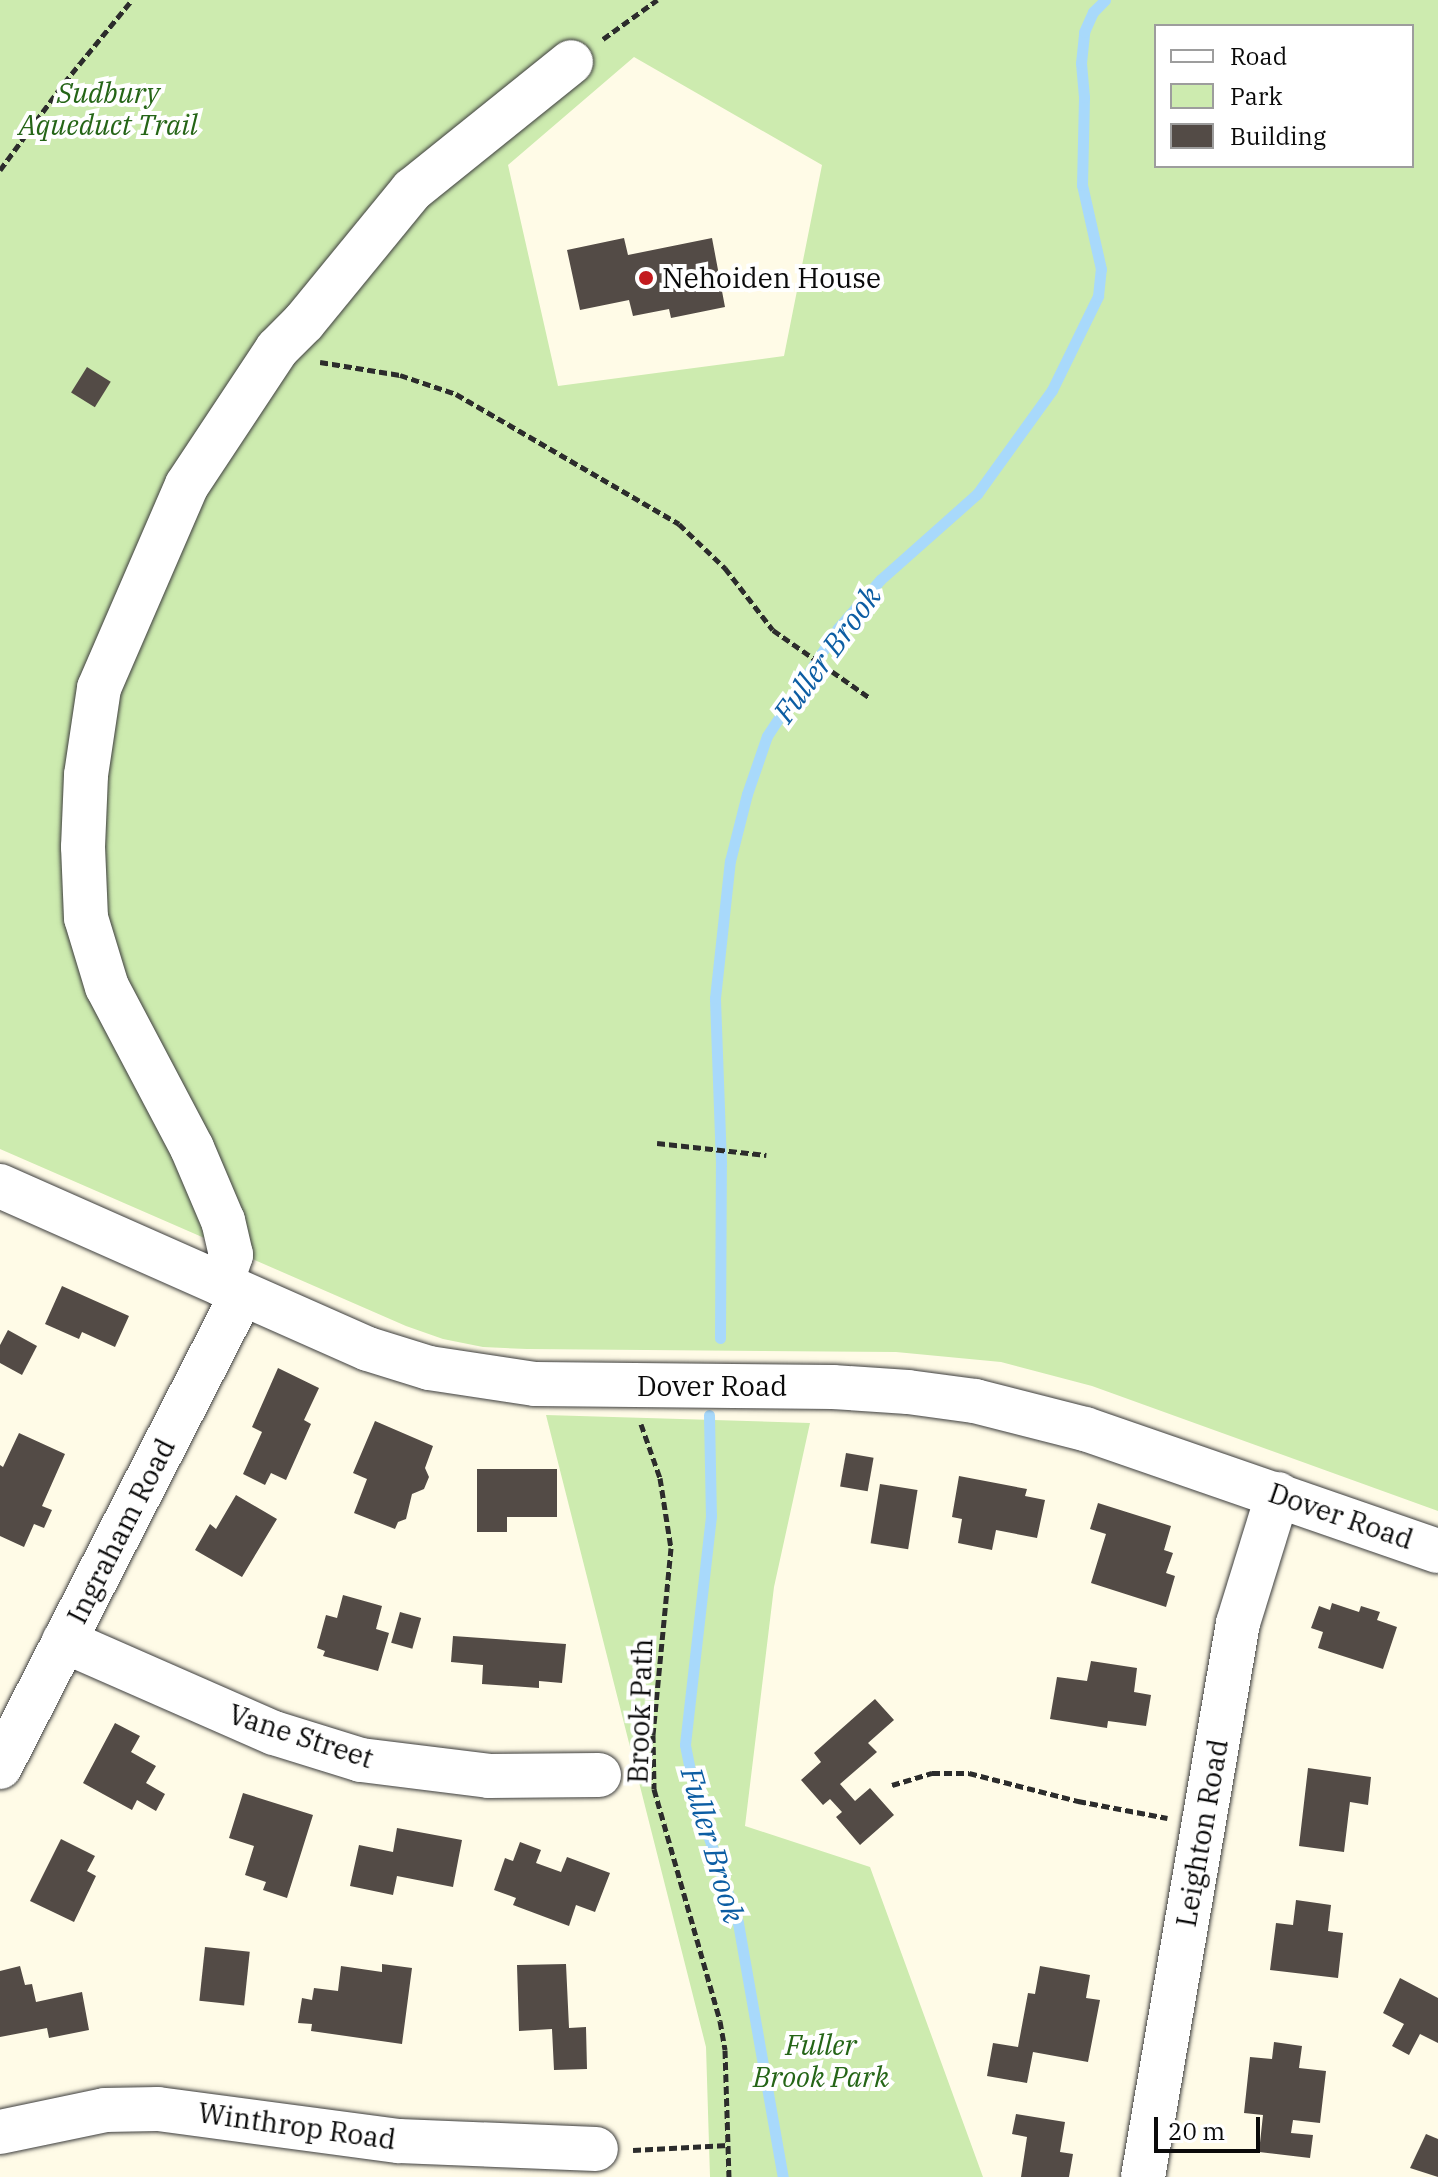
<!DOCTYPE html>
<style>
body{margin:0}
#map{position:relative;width:1438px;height:2177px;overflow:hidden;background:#fffbe7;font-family:"IBM Plex Serif",serif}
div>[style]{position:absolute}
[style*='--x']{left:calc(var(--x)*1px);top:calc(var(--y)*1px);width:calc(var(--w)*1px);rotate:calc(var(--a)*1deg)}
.green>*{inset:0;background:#cdebaf}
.stream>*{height:11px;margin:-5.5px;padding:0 5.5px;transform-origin:5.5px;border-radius:5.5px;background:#a8d9fb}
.building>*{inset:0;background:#534b46;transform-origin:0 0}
.path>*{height:5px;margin-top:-2.5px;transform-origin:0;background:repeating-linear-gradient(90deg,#2c2c2c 0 8px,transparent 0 12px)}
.roads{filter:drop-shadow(0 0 2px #3d3d3d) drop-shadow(0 0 2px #3d3d3d)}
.minor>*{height:44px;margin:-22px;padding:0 22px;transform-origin:22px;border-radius:22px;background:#fff}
.dots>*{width:22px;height:22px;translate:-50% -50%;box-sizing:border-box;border:4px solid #fff;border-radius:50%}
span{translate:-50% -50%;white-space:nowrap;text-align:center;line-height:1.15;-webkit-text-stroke:8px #fff;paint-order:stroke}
.park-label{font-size:28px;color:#256517;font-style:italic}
.poi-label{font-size:28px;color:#0a0a0a}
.left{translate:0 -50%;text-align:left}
.street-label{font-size:28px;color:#0a0a0a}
.water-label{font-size:30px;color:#0c5da3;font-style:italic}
.legend{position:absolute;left:1154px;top:24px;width:260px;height:144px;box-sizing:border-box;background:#fff;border:2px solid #9d9d9d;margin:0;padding:10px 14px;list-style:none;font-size:24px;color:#0a0a0a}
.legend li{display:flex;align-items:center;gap:16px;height:40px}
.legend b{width:40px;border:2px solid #9d9d9d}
.scale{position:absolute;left:1154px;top:2117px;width:106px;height:36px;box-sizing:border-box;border:4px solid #0a0a0a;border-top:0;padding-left:10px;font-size:24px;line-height:28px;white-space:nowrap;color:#0a0a0a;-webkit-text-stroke:6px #fff;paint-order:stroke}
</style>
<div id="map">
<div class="green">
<div style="clip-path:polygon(evenodd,0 0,1438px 0,1438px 1511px,1092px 1386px,1001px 1362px,896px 1352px,527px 1349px,483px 1347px,443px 1339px,406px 1326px,0 1149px,0 0,1156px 26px,1412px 26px,1412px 166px,1156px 166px,1156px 26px,0 0,634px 57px,822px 165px,784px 356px,558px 386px,508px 165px,634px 57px)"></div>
<div style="clip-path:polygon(546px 1415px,810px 1423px,774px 1587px,745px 1826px,870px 1867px,983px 2177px,710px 2177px,706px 2047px)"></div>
</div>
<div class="stream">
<div style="--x:720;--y:1338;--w:175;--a:-89.7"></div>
<div style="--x:721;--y:1163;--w:165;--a:-92.1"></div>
<div style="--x:715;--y:998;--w:138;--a:-83.8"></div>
<div style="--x:730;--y:861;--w:69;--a:-75.8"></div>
<div style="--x:747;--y:794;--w:61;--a:-71"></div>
<div style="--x:767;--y:736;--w:129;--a:-56.7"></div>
<div style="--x:838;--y:628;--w:64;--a:-48.8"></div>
<div style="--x:880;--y:580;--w:130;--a:-41.6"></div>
<div style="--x:977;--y:494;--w:128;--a:-54.2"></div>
<div style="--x:1052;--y:390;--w:105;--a:-63.9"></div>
<div style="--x:1098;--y:296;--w:27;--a:-84"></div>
<div style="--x:1101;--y:269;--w:86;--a:-102.7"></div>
<div style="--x:1082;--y:185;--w:88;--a:-88.7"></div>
<div style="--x:1084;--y:97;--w:34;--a:-95"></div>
<div style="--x:1081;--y:63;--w:31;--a:-84"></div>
<div style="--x:1084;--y:32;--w:22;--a:-66"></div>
<div style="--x:1093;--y:12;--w:17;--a:-45"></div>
<div style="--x:709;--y:1415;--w:101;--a:88.9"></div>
<div style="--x:711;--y:1516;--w:230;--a:96.5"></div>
<div style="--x:685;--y:1745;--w:56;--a:78.7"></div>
<div style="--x:696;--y:1800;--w:130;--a:71.1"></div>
<div style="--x:738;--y:1923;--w:258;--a:80"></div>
</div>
<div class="building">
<div style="clip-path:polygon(624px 238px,628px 255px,712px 238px,725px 307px,671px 318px,669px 309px,633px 316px,629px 300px,580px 310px,567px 250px)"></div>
<div style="left:87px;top:367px;width:28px;height:30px;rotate:32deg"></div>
<div style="clip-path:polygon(62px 1286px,129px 1316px,115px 1347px,82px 1332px,79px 1339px,45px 1324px)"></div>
<div style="clip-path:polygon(8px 1330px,37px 1346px,22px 1375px,0 1363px,0 1345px)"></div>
<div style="clip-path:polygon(278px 1368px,319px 1388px,304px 1420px,311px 1424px,286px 1480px,271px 1473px,265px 1485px,243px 1474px,262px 1432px,252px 1427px)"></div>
<div style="clip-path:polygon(375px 1421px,433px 1446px,425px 1468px,429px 1477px,424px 1489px,412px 1494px,406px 1519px,398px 1522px,395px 1529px,354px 1513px,367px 1479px,353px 1473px)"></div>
<div style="clip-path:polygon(19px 1433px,65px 1454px,42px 1506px,52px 1510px,44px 1528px,34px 1524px,24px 1547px,0 1536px,0 1465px,3px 1467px)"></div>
<div style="left:846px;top:1453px;width:28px;height:34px;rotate:10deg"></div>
<div style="clip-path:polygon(477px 1469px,557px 1469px,557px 1517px,507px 1517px,507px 1532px,477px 1532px)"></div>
<div style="clip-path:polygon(959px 1476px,1027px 1489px,1025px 1496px,1045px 1500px,1037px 1538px,996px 1530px,992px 1550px,958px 1543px,962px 1519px,952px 1517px)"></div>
<div style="left:880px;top:1484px;width:38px;height:60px;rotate:9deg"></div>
<div style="clip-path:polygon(236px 1495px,277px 1519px,242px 1577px,195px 1550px,210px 1524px,216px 1529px)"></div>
<div style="clip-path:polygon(1098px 1503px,1171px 1526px,1164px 1550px,1173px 1553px,1166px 1573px,1175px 1576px,1166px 1607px,1091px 1583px,1106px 1534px,1090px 1529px)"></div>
<div style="clip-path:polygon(343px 1595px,382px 1606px,376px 1629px,389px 1633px,378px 1671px,323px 1656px,325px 1651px,317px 1648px,326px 1615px,337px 1618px)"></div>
<div style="clip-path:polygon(1332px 1603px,1359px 1612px,1361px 1606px,1380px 1612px,1377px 1620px,1397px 1627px,1383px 1669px,1318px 1648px,1323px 1632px,1311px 1628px,1319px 1606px,1330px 1610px)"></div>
<div style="left:400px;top:1612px;width:22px;height:32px;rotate:16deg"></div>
<div style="clip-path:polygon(453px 1636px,566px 1644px,562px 1683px,539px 1681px,539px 1688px,482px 1684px,483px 1665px,451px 1662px)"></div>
<div style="clip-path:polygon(1091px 1661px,1137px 1668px,1134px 1692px,1151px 1695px,1146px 1726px,1108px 1721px,1107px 1728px,1050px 1719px,1057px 1677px,1087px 1681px)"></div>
<div style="clip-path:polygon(875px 1699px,894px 1720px,868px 1743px,877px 1752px,840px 1784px,855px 1801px,870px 1788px,894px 1815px,860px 1845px,836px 1817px,842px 1812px,830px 1799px,823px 1805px,801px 1780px,821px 1762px,814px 1753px)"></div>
<div style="clip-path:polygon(115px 1723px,140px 1736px,131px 1752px,156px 1766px,146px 1783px,165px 1794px,156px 1811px,137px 1800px,132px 1810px,83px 1783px)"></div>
<div style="clip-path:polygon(1308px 1768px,1371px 1777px,1368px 1805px,1350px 1802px,1344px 1852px,1299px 1846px)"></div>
<div style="clip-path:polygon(243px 1793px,313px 1815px,287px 1898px,263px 1890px,266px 1882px,245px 1875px,254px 1846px,229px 1838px)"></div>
<div style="clip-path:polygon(397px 1828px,462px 1840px,453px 1887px,397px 1876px,393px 1895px,350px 1886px,359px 1845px,393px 1852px)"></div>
<div style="clip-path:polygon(61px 1839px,95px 1856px,87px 1871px,96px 1876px,74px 1922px,30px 1901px)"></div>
<div style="clip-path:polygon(520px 1842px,541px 1850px,536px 1863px,561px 1872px,567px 1857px,610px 1873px,595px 1912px,576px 1905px,569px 1926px,513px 1905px,516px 1898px,494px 1890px,505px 1858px,513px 1861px)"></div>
<div style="clip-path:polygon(1296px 1900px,1331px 1905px,1328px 1931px,1343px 1933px,1338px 1978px,1270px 1970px,1276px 1923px,1293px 1925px)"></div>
<div style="left:205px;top:1947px;width:45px;height:54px;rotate:6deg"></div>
<div style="clip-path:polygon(382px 1964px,412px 1968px,402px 2044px,311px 2031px,312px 2024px,298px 2023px,302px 1998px,312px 2000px,314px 1988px,338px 1991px,341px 1966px,382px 1972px)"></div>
<div style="clip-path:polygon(566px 1964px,569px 2028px,586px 2027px,587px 2069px,554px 2070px,552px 2029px,519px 2031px,517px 1965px)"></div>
<div style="clip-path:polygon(20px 1966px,25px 1985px,32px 1984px,36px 2002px,82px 1992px,89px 2030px,49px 2038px,47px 2028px,0 2037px,0 1971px)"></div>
<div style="clip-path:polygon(1040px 1966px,1090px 1975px,1086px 1998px,1100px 2000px,1088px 2062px,1033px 2052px,1027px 2083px,987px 2076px,993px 2043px,1018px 2047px,1028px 1993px,1035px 1994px)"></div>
<div style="clip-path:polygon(1400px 1978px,1438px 1998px,1438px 2043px,1420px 2034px,1409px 2055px,1392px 2046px,1404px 2024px,1383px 2013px)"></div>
<div style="clip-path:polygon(1274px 2042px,1302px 2046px,1299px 2068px,1326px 2071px,1320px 2123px,1293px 2120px,1291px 2133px,1313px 2135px,1310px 2158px,1259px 2152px,1263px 2115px,1244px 2113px,1250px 2057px,1272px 2059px)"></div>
<div style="clip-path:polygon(1016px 2114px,1065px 2122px,1060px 2152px,1073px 2154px,1069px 2177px,1021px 2177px,1027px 2137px,1012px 2134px)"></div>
<div style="clip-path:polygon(1426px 2134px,1438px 2139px,1438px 2177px,1410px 2168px)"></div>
</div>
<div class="path">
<div style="--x:603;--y:39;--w:67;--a:-35.8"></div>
<div style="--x:0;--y:170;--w:108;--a:-53.7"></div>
<div style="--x:64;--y:83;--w:107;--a:-50.7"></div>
<div style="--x:320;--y:362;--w:81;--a:9.2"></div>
<div style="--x:400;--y:375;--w:59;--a:18.7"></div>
<div style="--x:456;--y:394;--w:258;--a:30.2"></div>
<div style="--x:679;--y:524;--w:64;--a:43.7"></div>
<div style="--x:725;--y:568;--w:78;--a:52.3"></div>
<div style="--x:773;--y:630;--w:118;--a:35"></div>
<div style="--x:657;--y:1143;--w:110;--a:6.3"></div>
<div style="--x:641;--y:1424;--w:57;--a:70.6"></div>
<div style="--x:660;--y:1478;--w:71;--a:81.1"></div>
<div style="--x:671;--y:1548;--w:188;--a:95.5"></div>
<div style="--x:653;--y:1735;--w:54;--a:88.9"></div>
<div style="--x:654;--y:1789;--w:241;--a:74.1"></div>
<div style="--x:720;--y:2021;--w:29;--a:80"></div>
<div style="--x:725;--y:2050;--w:127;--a:88.2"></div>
<div style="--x:892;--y:1785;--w:42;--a:-16.7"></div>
<div style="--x:932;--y:1773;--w:37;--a:0"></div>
<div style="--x:969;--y:1773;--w:113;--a:14.4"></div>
<div style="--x:1078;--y:1801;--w:91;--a:10.8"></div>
<div style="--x:633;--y:2150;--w:95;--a:-3"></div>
</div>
<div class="roads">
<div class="minor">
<div style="--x:0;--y:1186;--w:402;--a:23.9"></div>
<div style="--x:368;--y:1349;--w:64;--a:17.3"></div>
<div style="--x:429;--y:1368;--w:107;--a:8.6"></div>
<div style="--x:535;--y:1384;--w:298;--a:0.6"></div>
<div style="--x:833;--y:1387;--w:75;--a:3.8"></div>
<div style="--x:908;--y:1392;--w:68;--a:7.7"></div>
<div style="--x:975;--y:1401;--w:114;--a:14.3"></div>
<div style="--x:1085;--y:1429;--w:373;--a:19.1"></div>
<div style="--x:221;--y:1284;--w:31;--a:-71"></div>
<div style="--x:231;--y:1255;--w:35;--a:-103"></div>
<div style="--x:223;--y:1221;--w:79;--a:-113"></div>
<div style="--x:192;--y:1148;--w:182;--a:-117.8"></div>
<div style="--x:107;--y:987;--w:72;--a:-106.9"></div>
<div style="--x:86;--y:918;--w:71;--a:-92.4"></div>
<div style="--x:83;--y:847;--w:72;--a:-87.6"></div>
<div style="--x:86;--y:775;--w:88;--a:-81.5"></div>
<div style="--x:99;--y:688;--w:221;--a:-66.6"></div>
<div style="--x:187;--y:485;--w:163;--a:-56.5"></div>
<div style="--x:277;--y:349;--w:38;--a:-45"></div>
<div style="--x:304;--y:322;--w:171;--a:-50.7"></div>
<div style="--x:412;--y:190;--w:204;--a:-38.8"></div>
<div style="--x:64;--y:1641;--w:229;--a:23.7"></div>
<div style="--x:274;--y:1733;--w:91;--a:17.2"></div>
<div style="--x:361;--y:1760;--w:129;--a:7.1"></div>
<div style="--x:489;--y:1776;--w:110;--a:-0.5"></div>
<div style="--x:0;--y:1767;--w:531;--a:-62.9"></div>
<div style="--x:0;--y:2132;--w:107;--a:-11.8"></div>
<div style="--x:105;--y:2110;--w:53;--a:-1.1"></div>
<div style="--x:158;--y:2109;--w:243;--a:7.6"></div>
<div style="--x:399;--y:2141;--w:197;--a:2.3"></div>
<div style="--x:1143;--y:2177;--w:562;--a:-80.27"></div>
<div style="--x:1238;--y:1623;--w:135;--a:-72.8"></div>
</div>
</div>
<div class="dots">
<div style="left:646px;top:278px;background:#c31a1e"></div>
</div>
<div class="park-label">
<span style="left:108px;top:109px">Sudbury<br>Aqueduct Trail</span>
<span style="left:821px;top:2061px">Fuller<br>Brook Park</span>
</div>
<div class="poi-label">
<span class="left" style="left:662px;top:278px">Nehoiden House</span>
</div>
<div class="street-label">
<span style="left:712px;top:1386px">Dover Road</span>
<span style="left:1341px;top:1516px;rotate:19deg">Dover Road</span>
<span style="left:121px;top:1531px;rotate:-63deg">Ingraham Road</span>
<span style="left:640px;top:1711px;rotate:-88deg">Brook Path</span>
<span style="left:301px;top:1736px;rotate:18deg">Vane Street</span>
<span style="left:1202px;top:1833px;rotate:-80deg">Leighton Road</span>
<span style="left:297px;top:2126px;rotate:8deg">Winthrop Road</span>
</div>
<div class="water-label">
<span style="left:827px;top:654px;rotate:-54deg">Fuller Brook</span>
<span style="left:713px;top:1845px;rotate:74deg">Fuller Brook</span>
</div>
<ul class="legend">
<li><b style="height:10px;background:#fff"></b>Road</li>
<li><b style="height:22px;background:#cdebaf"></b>Park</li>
<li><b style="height:22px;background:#534b46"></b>Building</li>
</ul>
<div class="scale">20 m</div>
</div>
